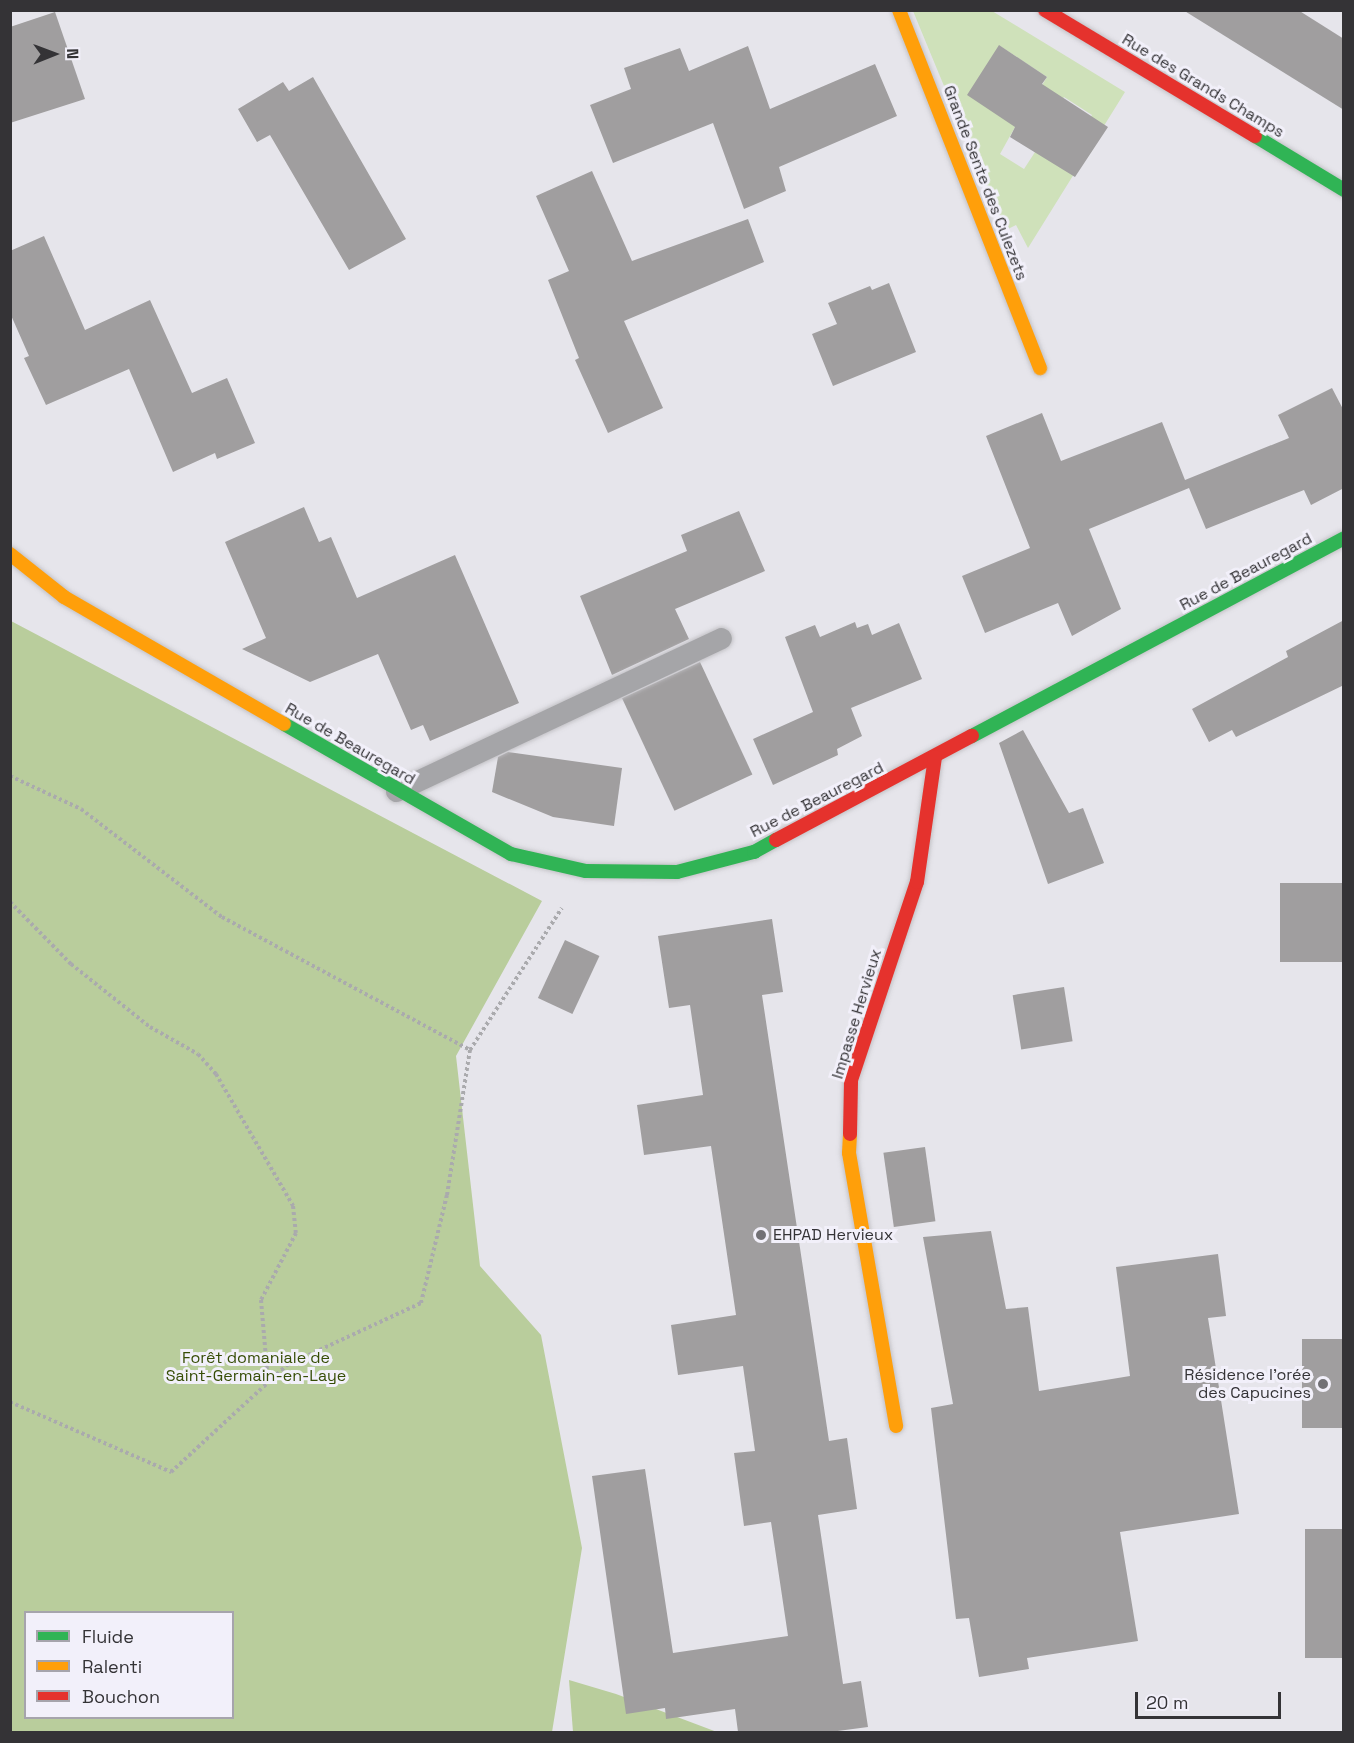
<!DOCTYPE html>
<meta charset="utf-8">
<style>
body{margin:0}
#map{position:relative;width:1354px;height:1743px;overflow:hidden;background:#e6e5eb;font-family:"Space Grotesk",sans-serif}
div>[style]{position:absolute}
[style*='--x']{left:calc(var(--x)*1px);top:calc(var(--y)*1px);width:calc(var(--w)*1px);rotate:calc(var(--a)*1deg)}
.green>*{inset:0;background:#cfe1ba}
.forest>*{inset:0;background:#b9cd9c}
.building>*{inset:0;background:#a09e9f;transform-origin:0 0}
.path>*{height:4px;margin-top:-2px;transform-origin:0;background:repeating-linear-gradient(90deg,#aaaaad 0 3px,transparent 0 6px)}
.roads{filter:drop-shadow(0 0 2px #c3c2c6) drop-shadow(0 0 2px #c3c2c6)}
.lane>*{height:21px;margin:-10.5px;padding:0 10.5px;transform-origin:10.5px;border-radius:10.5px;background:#a5a5a8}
.fast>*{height:14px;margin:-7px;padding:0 7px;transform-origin:7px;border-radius:7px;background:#30b455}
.slow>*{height:14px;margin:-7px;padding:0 7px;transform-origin:7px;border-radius:7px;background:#ff9f0a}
.jam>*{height:14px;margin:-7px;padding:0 7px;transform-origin:7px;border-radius:7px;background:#e5322d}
.dots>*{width:16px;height:16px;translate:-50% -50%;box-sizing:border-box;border:3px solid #f2f0fa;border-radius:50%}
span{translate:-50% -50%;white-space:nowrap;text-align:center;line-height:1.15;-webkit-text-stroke:6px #f2f0fa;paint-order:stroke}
.street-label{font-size:16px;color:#343336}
.poi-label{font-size:16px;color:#343336}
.left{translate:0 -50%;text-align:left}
.right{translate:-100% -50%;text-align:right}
.park-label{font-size:16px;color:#364d06}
.frame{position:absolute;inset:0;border:12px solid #343336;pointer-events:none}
.legend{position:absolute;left:24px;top:1611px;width:210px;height:108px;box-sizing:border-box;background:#f2f0fa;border:2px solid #a6a4ac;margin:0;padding:8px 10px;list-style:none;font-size:18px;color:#343336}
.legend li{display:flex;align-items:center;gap:12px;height:30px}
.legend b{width:30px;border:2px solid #a6a4ac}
.north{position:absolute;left:24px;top:24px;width:60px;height:60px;-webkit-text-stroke:4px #f2f0fa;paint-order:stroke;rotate:89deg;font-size:16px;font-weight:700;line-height:24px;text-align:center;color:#343336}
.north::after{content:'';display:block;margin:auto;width:21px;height:27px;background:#343336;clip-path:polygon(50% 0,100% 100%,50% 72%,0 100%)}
.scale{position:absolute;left:1135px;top:1692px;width:146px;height:27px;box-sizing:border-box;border:3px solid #343336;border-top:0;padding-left:8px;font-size:18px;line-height:21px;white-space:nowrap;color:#343336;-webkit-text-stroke:4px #f2f0fa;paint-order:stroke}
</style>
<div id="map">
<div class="green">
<div style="clip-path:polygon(evenodd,913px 11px,992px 11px,1125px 92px,1028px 248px,1016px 225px,1004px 231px,913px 11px,1000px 46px,1047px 77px,1038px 92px,1059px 105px,1064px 97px,1092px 115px,1061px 165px,1037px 149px,1024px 169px,1000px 154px,1015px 127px,1000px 46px)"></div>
</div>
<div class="forest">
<div style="clip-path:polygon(evenodd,11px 621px,542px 901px,456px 1056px,480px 1266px,541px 1335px,582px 1548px,552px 1732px,11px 1732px,11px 621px,26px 1612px,232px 1612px,232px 1718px,26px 1718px,26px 1612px)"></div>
<div style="clip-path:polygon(569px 1680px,616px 1694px,717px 1732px,573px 1732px)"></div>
</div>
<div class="building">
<div style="clip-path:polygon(1183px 10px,1298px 10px,1344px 39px,1344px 110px)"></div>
<div style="clip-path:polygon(55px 12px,85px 99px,10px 123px,10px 27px)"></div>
<div style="clip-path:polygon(999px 45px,1047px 77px,1042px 84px,1108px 127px,1075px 177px,1010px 137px,1015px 127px,967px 95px)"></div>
<div style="clip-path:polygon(748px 46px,770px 109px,875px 64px,897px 116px,779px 167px,786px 191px,744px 209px,713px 123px,613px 163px,590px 105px,631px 89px,624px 68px,680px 48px,689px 71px)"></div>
<div style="clip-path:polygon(313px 77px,406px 239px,349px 270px,270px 135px,257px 142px,238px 109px,283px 82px,289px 91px)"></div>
<div style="clip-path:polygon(592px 171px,632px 261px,748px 219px,764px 262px,624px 321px,663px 408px,608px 433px,575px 360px,579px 358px,548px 280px,569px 271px,536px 196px)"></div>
<div style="clip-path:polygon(44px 236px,85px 330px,150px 300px,192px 393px,227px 378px,255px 443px,217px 459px,215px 453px,173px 472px,129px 369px,46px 405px,24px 358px,29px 356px,10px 313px,10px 251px)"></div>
<div style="clip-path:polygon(889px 283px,916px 352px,833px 386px,812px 334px,837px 324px,828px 303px,870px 286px,872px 290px)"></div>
<div style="clip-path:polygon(1332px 388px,1344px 411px,1344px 488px,1311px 505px,1304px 490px,1206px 529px,1189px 488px,1089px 529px,1121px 609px,1072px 636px,1058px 603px,985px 633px,962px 576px,1030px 548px,986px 436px,1042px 413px,1061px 461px,1162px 422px,1185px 480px,1289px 438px,1278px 415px)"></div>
<div style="clip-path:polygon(304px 507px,319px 542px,331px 537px,357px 598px,455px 555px,519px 703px,430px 741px,423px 725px,411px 730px,378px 654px,310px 682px,242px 649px,266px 638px,225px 542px)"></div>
<div style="clip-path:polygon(739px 511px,765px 571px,675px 609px,689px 639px,612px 675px,580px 596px,687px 551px,681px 535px)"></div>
<div style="clip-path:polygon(1344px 620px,1344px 685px,1236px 737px,1232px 730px,1209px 742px,1192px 709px,1288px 657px,1286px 651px)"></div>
<div style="clip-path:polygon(855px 622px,857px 628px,868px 624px,872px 635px,899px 623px,922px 679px,851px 708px,862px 736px,837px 749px,838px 755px,773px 785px,753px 739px,813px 712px,785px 637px,815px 625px,820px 637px)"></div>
<div style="left:700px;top:662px;width:124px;height:86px;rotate:65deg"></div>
<div style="clip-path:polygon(1023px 730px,1069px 813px,1083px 808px,1104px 863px,1048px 884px,999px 743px)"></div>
<div style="clip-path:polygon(508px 752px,622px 768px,614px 826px,553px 817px,492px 792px,498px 757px)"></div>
<div style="left:1344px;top:883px;width:79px;height:64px;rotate:90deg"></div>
<div style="clip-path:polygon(772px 919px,783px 992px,762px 995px,829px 1441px,847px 1438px,857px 1509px,818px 1515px,843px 1684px,861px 1681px,868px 1727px,830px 1732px,738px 1732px,735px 1709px,666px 1719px,665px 1708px,626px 1714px,592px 1476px,645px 1469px,673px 1653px,788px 1636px,771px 1522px,744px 1526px,734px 1453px,755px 1451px,743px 1366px,678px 1375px,671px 1325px,736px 1315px,711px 1146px,644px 1155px,637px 1105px,703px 1095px,690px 1005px,669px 1008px,658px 936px)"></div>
<div style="left:565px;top:940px;width:38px;height:64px;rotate:25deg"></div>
<div style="left:1064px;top:987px;width:55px;height:52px;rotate:81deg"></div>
<div style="left:925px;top:1147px;width:75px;height:42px;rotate:82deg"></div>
<div style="clip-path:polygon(991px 1231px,1006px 1309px,1028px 1307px,1039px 1391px,1130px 1376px,1116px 1267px,1218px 1254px,1226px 1316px,1208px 1318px,1239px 1514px,1120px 1532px,1138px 1641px,1027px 1658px,1029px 1669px,979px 1677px,969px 1618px,956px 1619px,931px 1408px,953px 1404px,923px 1237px)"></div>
<div style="left:1344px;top:1339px;width:89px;height:42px;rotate:90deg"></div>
<div style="left:1344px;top:1529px;width:129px;height:39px;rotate:90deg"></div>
</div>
<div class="path">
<div style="--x:10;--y:776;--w:78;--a:24.9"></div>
<div style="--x:81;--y:809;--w:178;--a:37.5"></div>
<div style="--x:222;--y:917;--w:281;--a:28.2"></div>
<div style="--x:10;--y:902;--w:87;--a:45.5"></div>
<div style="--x:71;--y:964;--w:101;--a:38.6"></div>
<div style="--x:150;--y:1027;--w:55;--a:29.4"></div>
<div style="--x:198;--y:1054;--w:27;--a:48"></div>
<div style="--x:216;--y:1074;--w:153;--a:59.7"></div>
<div style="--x:293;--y:1206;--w:27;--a:84"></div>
<div style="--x:296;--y:1233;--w:76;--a:117.6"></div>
<div style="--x:261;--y:1300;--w:81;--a:85.1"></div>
<div style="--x:10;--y:1402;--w:176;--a:23.5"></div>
<div style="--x:171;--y:1472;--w:158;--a:-42.7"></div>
<div style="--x:287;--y:1365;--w:148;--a:-24.8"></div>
<div style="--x:421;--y:1303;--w:111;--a:-76.5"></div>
<div style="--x:447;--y:1195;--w:147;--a:-81"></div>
<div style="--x:470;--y:1050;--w:169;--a:-57.1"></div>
</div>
<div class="roads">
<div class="lane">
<div style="--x:396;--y:791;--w:359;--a:-25.2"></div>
</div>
<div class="fast">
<div style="--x:1255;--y:136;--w:104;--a:31.2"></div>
<div style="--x:284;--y:724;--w:262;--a:29.8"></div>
<div style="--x:511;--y:854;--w:77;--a:12.8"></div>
<div style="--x:586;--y:871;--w:91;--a:0.6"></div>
<div style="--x:677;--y:872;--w:80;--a:-14.6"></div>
<div style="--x:754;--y:852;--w:25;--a:-29"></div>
<div style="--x:972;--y:736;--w:421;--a:-28"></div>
</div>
<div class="slow">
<div style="--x:899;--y:10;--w:385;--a:68.5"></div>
<div style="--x:10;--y:554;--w:69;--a:38.5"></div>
<div style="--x:64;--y:597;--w:254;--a:30"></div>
<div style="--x:850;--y:1134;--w:19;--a:93"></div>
<div style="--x:849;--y:1153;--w:277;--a:80.2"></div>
</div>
<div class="jam">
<div style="--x:1045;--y:10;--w:245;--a:31"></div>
<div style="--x:776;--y:840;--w:222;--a:-28"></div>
<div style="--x:850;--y:1134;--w:54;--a:-88.9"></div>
<div style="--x:851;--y:1080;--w:209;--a:-71.6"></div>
<div style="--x:917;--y:882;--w:126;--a:-81.8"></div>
</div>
</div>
<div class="dots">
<div style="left:761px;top:1235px;background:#727175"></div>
<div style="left:1323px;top:1384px;background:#727175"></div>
</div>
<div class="street-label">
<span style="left:1203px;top:86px;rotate:31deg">Rue des Grands Champs</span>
<span style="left:985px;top:183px;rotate:69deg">Grande Sente des Culezets</span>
<span style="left:1246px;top:572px;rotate:-28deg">Rue de Beauregard</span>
<span style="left:350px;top:744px;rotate:30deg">Rue de Beauregard</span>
<span style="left:817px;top:800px;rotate:-27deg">Rue de Beauregard</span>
<span style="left:857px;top:1014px;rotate:-73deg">Impasse Hervieux</span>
</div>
<div class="poi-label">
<span class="left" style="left:773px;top:1235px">EHPAD Hervieux</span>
<span class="right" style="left:1311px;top:1384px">Résidence l'orée<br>des Capucines</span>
</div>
<div class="park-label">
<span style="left:256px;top:1367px">Forêt domaniale de<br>Saint-Germain-en-Laye</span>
</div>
<div class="frame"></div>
<ul class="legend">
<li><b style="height:8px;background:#30b455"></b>Fluide</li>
<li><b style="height:8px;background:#ff9f0a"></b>Ralenti</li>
<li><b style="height:8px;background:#e5322d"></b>Bouchon</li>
</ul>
<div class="north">N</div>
<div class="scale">20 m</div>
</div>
